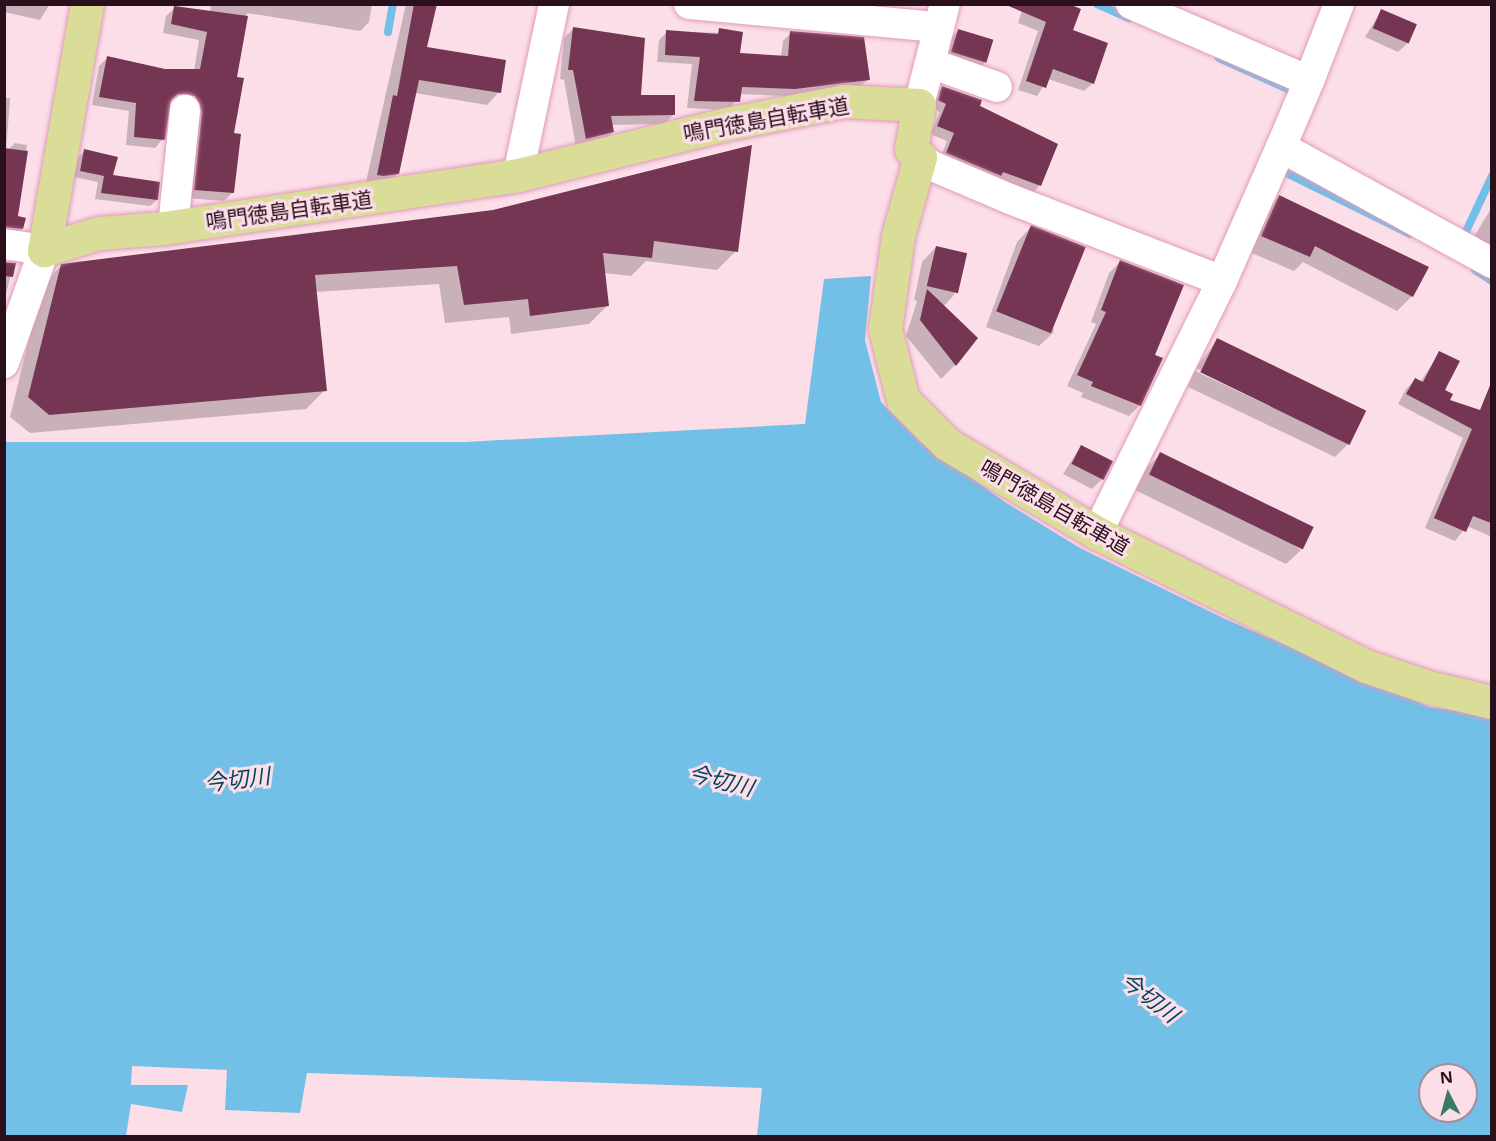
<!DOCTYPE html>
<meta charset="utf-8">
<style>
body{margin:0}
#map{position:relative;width:1496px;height:1141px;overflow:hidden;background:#fcdee9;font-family:"Noto Sans","Noto Sans JP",sans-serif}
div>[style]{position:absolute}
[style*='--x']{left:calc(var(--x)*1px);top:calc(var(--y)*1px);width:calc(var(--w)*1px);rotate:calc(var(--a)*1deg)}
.water>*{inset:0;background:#72bfe7}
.shadow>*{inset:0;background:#0003}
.stream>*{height:8px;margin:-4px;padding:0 4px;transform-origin:4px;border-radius:4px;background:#72bfe7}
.building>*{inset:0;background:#753654;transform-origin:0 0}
.roads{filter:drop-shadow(0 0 2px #e19bb9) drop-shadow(0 0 2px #e19bb9)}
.minor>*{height:30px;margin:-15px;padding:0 15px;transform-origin:15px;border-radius:15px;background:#fff}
.major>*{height:33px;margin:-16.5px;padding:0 16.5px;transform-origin:16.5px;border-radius:16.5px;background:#d9dd97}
span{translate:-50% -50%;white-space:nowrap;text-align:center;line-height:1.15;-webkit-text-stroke:6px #fcdee9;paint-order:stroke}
.street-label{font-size:21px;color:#2a101c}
.water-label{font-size:22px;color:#004560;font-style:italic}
.frame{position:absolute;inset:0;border:6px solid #2a101c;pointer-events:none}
.north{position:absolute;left:1418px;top:1063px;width:60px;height:60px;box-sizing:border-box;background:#fcdee9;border:2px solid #a88c97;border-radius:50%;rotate:354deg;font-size:16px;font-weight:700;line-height:24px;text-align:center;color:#2a101c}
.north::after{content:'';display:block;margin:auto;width:21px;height:27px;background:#3a7967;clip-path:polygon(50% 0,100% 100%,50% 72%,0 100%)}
</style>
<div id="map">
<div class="water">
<div style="clip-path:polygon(evenodd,871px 276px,865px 340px,881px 402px,920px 442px,1005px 502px,1080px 548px,1223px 618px,1429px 707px,1491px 716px,1491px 1136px,757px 1136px,762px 1088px,307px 1073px,300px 1113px,225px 1110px,227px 1070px,132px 1066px,131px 1085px,188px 1085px,182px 1112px,131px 1104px,126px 1136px,5px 1136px,5px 442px,465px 442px,805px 424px,824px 279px,871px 276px,1430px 1075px,1466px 1075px,1466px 1111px,1430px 1111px,1430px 1075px)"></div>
</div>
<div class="shadow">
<div style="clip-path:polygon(4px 4px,50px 4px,40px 20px,4px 12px)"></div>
<div style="clip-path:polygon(211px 4px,372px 4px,369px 22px,360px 31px,247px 13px,235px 78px,233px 192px,224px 201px,186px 198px,178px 101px,170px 102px,163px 139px,155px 148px,126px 145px,129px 111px,92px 105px,99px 66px,107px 58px,165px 70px,194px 71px,199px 40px,163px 33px,166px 16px,175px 8px,210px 12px)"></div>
<div style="clip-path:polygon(406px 4px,436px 4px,425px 49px,499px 92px,487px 105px,415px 93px,398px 173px,385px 186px,365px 186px)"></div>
<div style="clip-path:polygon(831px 4px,883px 4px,871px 17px)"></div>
<div style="clip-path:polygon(1024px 4px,1071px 31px,1093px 83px,1084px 91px,1048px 79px,1037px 96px,1018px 90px,1038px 31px,1018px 23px)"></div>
<div style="clip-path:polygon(1382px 10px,1408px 43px,1398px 52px,1365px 37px)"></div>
<div style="clip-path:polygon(573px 29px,639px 97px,673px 115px,664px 124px,611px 125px,613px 132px,603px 141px,576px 147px,564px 80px,560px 79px,564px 38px)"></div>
<div style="clip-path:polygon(958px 31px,991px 41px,984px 64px,974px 73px,942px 62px,949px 40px)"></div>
<div style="clip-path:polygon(667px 32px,741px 33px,738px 55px,781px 57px,783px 41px,791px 33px,868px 79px,860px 87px,786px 96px,739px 94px,730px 110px,687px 108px,692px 64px,657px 62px,659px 40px)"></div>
<div style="clip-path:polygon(942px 87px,1056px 144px,1039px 186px,1032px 194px,939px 161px,947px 141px,930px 134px,940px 112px,931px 108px,934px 95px)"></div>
<div style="clip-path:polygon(4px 98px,10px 98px,6px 152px,15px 143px,27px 145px,17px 218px,22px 229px,10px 241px,4px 241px)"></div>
<div style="clip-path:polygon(85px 151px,112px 176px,157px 200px,150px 206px,95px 199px,98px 182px,74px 177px,78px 157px)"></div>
<div style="clip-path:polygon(1279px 197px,1427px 268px,1412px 296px,1397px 311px,1303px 262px,1294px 271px,1247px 251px,1264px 211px)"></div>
<div style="clip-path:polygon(1492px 207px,1492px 257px,1469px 245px)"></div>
<div style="clip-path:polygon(493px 211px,736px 251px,717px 270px,646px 261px,631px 276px,604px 273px,608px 305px,589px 324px,511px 334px,509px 317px,445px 323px,439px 284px,315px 292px,325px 390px,306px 409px,30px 433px,10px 417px,42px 285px,61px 266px)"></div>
<div style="clip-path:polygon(1031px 227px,1054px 332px,1039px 346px,986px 327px,1017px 242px)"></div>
<div style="clip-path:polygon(936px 247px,965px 254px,954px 295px,943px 307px,955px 365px,941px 379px,906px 336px,917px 301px,914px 300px,922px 262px)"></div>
<div style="clip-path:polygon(1120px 262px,1153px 356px,1140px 405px,1129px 416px,1081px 397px,1083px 393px,1067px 386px,1096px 324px,1091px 322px,1109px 273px)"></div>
<div style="clip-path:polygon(4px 263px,14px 264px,4px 301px)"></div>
<div style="clip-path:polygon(1217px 340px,1365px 410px,1350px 442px,1335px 457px,1188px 387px,1195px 371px,1346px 442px,1196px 368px)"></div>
<div style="clip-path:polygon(1440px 353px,1448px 401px,1484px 413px,1492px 396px,1492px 537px,1467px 526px,1455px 541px,1425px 528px,1463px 438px,1398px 404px,1406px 389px,1415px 380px,1420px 382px)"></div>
<div style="clip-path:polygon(1081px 446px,1102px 479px,1092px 489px,1063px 474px)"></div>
<div style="clip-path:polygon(1161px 454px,1301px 550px,1286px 564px,1135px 490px,1146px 468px)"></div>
</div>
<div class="stream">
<div style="--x:1097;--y:4;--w:35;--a:24"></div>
<div style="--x:388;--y:32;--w:28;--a:-80"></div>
<div style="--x:1219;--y:58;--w:80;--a:24.3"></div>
<div style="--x:1292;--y:91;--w:4;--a:117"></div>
<div style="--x:1278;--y:169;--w:147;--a:26.2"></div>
<div style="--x:1462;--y:240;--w:71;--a:-64.9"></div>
<div style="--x:1475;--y:270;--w:20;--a:33"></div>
</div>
<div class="building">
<div style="clip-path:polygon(414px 4px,437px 4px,427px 47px,506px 60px,501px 93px,419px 80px,399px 174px,384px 176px,377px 175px,393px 95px,397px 96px)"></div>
<div style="clip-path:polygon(1004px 4px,1069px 4px,1081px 9px,1073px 30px,1108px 43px,1094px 84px,1053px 69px,1046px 88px,1026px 81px,1046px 22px)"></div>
<div style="clip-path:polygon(174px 6px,248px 16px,237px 77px,244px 78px,234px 133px,241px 134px,234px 193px,194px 190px,202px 112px,195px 96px,178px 94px,171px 100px,165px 140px,134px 137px,136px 103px,99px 97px,107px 56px,165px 69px,200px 69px,207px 32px,171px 24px)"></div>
<div style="left:1381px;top:9px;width:39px;height:21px;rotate:23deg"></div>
<div style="clip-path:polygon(573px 27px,645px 38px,641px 95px,675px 95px,675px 115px,611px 116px,614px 132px,586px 139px,573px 70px,568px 70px)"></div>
<div style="clip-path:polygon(719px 28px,743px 32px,740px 53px,788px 56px,790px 31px,864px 37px,870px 80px,795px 89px,742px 87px,740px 102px,694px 101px,700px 57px,665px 55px,666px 30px,718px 34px)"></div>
<div style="left:958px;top:29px;width:37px;height:24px;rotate:17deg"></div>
<div style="clip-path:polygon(942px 86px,982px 100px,980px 106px,1058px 144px,1041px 186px,1003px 172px,1001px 176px,946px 153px,954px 133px,937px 126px,946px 104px,938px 100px)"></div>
<div style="clip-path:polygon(752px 145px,738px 252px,654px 241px,652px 258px,603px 253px,609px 306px,530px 316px,528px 299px,464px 305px,457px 266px,315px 275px,327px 391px,49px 415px,28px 397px,61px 264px,493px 210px)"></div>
<div style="clip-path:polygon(4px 148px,28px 151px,18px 216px,26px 218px,23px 229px,4px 227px)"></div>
<div style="clip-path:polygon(84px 149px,118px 157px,113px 175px,160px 182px,158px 200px,101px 193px,104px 176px,80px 171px)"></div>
<div style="clip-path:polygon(1279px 195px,1429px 267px,1413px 297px,1315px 246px,1310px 257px,1261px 236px)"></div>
<div style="left:1031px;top:225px;width:59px;height:93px;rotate:22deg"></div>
<div style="left:936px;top:246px;width:32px;height:41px;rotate:13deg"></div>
<div style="clip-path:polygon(1120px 260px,1184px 285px,1155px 355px,1163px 358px,1141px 406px,1091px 386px,1093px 382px,1077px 375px,1106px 312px,1101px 310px)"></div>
<div style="clip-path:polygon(4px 262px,16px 263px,13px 277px,4px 276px)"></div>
<div style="clip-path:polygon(927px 289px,978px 338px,956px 366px,920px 320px)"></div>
<div style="left:1217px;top:338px;width:166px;height:38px;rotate:26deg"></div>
<div style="clip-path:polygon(1439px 351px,1460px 361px,1445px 390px,1453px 394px,1450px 400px,1480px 410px,1491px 383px,1491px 523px,1473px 516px,1466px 532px,1434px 518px,1472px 429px,1406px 394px,1415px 378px,1423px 382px)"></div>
<div style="left:1081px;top:445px;width:36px;height:21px;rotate:27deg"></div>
<div style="left:1160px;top:452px;width:171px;height:25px;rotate:26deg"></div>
</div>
<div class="roads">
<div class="minor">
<div style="--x:689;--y:4;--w:251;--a:5.3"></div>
<div style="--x:1131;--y:4;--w:194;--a:23.4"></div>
<div style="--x:1309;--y:81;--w:72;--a:113"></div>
<div style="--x:930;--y:63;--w:71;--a:19.7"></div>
<div style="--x:1309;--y:81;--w:83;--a:-68.7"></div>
<div style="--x:919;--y:105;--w:104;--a:-75.6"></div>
<div style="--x:920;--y:157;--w:13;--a:39"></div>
<div style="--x:930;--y:165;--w:87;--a:23"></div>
<div style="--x:1010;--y:199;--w:227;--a:21.1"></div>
<div style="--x:1222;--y:281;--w:146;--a:-66.2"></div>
<div style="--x:1281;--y:147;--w:241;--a:28.8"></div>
<div style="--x:518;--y:175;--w:175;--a:-78.1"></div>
<div style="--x:173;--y:227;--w:118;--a:-84.1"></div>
<div style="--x:4;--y:244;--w:40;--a:8.5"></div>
<div style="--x:44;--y:250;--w:120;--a:109.5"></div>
<div style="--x:1097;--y:533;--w:281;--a:-63.6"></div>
</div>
<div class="major">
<div style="--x:87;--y:4;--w:250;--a:99.9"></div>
<div style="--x:44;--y:250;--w:58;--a:-17.2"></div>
<div style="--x:99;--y:233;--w:65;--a:-4.4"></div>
<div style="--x:164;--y:228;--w:358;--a:-8.5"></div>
<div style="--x:518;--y:175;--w:214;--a:-13.8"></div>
<div style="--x:726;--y:124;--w:120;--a:-11"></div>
<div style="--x:844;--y:101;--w:75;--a:3.1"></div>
<div style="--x:919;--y:105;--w:45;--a:100.3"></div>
<div style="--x:911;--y:149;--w:12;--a:42"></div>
<div style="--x:920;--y:157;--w:82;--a:105.6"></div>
<div style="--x:898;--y:236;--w:94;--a:98"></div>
<div style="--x:885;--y:329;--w:73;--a:75.8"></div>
<div style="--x:903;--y:400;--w:62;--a:45"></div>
<div style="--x:947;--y:444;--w:174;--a:30.7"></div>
<div style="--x:1097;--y:533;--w:300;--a:26.3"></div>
<div style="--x:1366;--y:666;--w:65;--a:18.7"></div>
<div style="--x:1428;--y:687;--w:66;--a:13.2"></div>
</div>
</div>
<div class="street-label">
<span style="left:766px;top:119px;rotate:-10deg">鳴門徳島自転車道</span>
<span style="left:289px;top:210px;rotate:-8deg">鳴門徳島自転車道</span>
<span style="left:1055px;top:507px;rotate:30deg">鳴門徳島自転車道</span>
</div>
<div class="water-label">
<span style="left:237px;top:779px;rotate:-7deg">今切川</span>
<span style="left:721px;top:780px;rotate:14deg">今切川</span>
<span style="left:1150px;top:997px;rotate:38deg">今切川</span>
</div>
<div class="frame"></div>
<div class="north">N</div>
</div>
